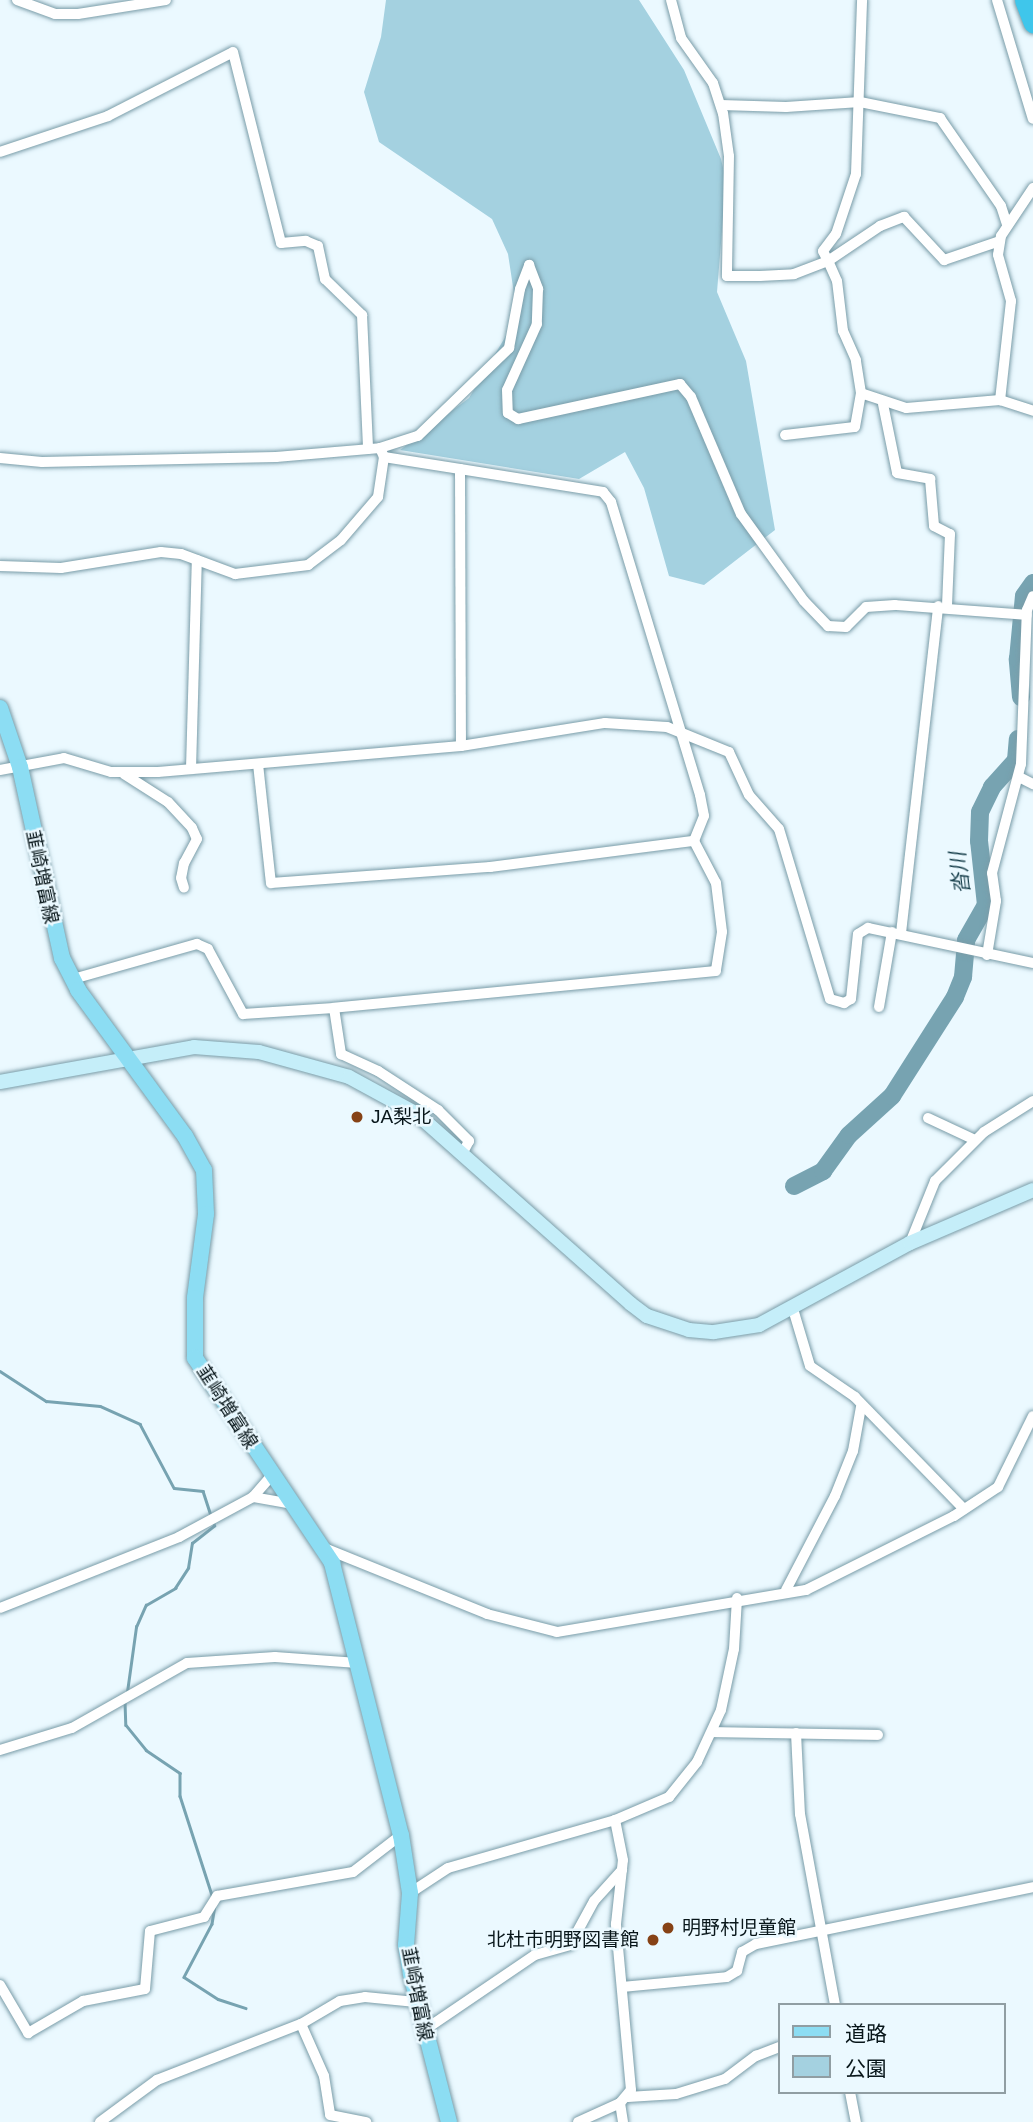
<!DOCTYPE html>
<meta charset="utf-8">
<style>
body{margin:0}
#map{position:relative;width:1033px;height:2122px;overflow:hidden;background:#ebf9ff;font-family:Arial,"Noto Sans JP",sans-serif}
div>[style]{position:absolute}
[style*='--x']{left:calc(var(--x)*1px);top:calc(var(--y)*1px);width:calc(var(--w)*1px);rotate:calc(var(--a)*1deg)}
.green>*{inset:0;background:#a4d1e0}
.stream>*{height:2.5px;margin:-1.25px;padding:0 1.25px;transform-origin:1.25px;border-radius:1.25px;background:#77a3b1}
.river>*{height:18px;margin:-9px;padding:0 9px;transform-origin:9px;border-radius:9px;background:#77a3b1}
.roads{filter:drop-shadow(0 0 2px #799ca8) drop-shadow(0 0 2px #799ca8)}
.street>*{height:10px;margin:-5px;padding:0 5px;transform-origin:5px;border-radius:5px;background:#fff}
.secondary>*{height:14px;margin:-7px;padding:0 7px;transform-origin:7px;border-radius:7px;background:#c5eef9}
.primary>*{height:16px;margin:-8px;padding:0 8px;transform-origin:8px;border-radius:8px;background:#8cddf3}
.highway>*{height:19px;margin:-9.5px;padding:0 9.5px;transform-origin:9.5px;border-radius:9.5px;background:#3fc6eb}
.dots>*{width:19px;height:19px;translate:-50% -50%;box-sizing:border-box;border:4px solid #ebf9ff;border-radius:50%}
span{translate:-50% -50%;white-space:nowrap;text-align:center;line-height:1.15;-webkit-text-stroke:5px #ebf9ff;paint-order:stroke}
.street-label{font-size:19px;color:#08161a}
.poi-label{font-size:19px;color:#08161a}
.left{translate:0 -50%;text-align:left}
.right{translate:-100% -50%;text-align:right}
.water-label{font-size:21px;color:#163e4a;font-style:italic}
.legend{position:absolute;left:778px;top:2003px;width:228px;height:91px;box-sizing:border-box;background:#ebf9ff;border:2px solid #909ea3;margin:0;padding:9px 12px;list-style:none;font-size:21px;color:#08161a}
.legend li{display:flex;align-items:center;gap:14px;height:35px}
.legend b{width:35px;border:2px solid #909ea3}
</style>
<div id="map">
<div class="green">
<div style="clip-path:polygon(386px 0,639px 0,684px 70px,721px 159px,726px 181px,717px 292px,746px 361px,775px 530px,704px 585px,669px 576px,644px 488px,625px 452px,579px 479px,400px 450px,469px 398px,510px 329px,515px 300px,508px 254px,492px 219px,379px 142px,364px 92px,381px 37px)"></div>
</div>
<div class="stream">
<div style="--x:0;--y:1371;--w:55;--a:33.1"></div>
<div style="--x:46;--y:1401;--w:54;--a:5.3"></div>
<div style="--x:100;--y:1406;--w:44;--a:24.2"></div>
<div style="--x:140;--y:1424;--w:72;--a:62"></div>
<div style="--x:174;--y:1488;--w:29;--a:6"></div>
<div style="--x:203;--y:1491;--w:25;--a:72"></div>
<div style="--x:127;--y:1692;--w:66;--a:-82.1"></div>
<div style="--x:136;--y:1627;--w:24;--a:-66"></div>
<div style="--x:146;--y:1605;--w:34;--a:-30"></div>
<div style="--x:175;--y:1588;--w:24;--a:-57"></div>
<div style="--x:188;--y:1568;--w:25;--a:-81"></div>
<div style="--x:192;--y:1543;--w:28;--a:-38"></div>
<div style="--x:214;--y:1526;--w:4;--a:-104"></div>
<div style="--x:125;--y:1702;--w:23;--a:88"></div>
<div style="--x:126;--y:1725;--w:32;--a:51"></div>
<div style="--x:146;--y:1750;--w:41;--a:34.1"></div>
<div style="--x:180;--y:1773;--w:23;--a:90"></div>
<div style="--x:180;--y:1796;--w:104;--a:72.1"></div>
<div style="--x:215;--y:1905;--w:19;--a:99"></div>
<div style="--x:212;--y:1924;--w:60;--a:117.8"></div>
<div style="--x:184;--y:1977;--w:40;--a:32.9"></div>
<div style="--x:218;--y:1999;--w:29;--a:18"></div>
</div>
<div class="river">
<div style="--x:1021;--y:697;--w:38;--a:-95"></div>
<div style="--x:1018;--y:659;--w:63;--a:-84.6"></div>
<div style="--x:1024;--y:596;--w:16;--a:-55"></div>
<div style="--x:794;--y:1186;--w:33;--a:-27"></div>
<div style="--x:823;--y:1171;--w:44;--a:-54.2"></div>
<div style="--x:849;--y:1135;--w:58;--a:-42.2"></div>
<div style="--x:892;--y:1096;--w:117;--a:-57.5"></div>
<div style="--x:955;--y:997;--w:22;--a:-68"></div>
<div style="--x:963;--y:977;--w:37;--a:-85"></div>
<div style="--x:966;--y:940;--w:40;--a:-60.3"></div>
<div style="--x:986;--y:905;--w:64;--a:-96.2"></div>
<div style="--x:979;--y:841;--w:29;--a:-88"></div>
<div style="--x:980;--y:812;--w:28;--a:-64"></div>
<div style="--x:992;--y:787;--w:36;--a:-48"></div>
<div style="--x:1016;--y:760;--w:21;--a:-85"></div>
</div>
<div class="roads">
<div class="street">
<div style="--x:17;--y:0;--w:40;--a:20.2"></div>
<div style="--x:55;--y:14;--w:23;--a:0"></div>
<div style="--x:78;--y:14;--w:89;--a:-9"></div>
<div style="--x:671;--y:0;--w:39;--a:75"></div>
<div style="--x:681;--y:38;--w:55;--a:54.6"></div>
<div style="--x:713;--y:83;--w:32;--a:72"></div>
<div style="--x:723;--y:113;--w:43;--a:82.1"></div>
<div style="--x:729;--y:156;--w:120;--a:91"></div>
<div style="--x:727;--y:276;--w:33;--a:0"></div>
<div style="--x:760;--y:276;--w:34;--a:-3"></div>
<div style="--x:794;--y:274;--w:36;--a:-21"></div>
<div style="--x:828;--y:261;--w:11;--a:-117"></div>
<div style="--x:823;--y:251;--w:21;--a:-53"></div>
<div style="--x:836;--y:234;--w:63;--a:-71.6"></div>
<div style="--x:856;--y:174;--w:174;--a:-88"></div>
<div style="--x:997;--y:0;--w:124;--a:73.2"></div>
<div style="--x:721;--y:105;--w:65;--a:1.8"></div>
<div style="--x:786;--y:107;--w:74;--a:-3.9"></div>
<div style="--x:860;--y:102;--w:82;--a:11.3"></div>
<div style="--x:940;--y:118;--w:107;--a:55.3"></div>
<div style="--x:1001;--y:206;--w:20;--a:72"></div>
<div style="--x:0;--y:152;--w:114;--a:-18.4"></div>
<div style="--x:108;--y:116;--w:140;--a:-27.1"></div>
<div style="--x:233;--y:52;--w:197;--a:75.9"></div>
<div style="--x:281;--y:243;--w:25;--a:-5"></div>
<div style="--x:306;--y:241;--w:13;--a:23"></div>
<div style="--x:318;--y:246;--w:34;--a:78"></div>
<div style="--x:325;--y:279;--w:52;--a:44.2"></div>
<div style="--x:362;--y:315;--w:134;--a:87.4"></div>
<div style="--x:1033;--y:188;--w:58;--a:123.7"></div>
<div style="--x:1001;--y:236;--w:19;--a:99"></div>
<div style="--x:998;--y:255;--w:48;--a:74.2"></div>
<div style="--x:1011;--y:301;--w:100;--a:96.3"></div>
<div style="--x:1000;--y:400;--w:35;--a:18"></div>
<div style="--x:1000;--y:400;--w:94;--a:175.1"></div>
<div style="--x:906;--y:408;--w:47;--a:-161.6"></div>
<div style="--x:861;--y:393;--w:33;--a:-99"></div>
<div style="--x:856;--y:360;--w:32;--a:-114"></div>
<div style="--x:843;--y:331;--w:50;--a:-96.8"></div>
<div style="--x:837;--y:281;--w:22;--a:-114"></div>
<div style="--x:828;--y:261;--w:63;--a:-33.9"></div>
<div style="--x:880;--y:226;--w:26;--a:-21"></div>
<div style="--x:904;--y:217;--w:59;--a:47.1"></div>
<div style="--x:944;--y:260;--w:59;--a:-18.7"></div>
<div style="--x:883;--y:404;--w:70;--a:78.5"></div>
<div style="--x:897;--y:473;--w:34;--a:10"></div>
<div style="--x:930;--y:479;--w:47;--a:85.1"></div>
<div style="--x:934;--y:526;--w:18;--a:27"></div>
<div style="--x:950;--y:534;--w:73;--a:92.4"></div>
<div style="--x:785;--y:435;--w:70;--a:-6.5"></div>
<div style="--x:855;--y:427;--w:35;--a:-80"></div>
<div style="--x:380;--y:448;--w:40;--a:-18"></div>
<div style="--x:418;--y:436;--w:127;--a:-44"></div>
<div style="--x:509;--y:348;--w:60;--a:-79.4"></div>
<div style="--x:520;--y:289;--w:26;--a:-69"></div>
<div style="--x:529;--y:265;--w:26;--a:69"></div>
<div style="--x:538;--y:289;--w:35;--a:92"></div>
<div style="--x:537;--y:324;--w:72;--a:114.4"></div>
<div style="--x:507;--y:390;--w:23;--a:88"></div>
<div style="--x:508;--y:413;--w:12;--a:31"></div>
<div style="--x:518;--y:419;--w:166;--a:-12.2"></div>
<div style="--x:680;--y:384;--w:17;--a:50"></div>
<div style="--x:691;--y:397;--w:127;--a:66.9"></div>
<div style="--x:741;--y:514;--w:107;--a:54.1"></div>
<div style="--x:804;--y:601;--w:35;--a:46"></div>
<div style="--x:828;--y:626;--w:18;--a:3"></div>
<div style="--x:846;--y:627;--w:28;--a:-45"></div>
<div style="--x:866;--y:607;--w:29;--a:-4"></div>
<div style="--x:895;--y:605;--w:132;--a:4.3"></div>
<div style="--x:0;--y:458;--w:42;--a:5.4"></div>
<div style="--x:42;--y:462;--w:234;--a:-1.2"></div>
<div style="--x:276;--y:457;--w:104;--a:-4.9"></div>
<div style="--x:380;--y:448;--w:10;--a:66"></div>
<div style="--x:384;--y:457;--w:77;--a:9"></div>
<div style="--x:460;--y:469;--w:277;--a:89.8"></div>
<div style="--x:460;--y:469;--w:145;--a:9.1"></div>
<div style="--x:603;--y:492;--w:13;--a:51"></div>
<div style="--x:611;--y:502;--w:306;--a:73.1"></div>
<div style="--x:700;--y:795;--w:21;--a:79"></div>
<div style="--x:704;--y:816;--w:27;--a:112"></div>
<div style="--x:694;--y:841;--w:47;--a:62.4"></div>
<div style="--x:716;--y:883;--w:49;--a:83"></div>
<div style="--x:722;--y:932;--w:39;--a:99"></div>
<div style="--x:716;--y:971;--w:384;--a:174.5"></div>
<div style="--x:334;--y:1008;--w:47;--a:81.3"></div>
<div style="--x:341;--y:1054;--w:41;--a:24.7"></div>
<div style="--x:378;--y:1071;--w:72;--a:33"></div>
<div style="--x:438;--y:1110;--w:44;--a:45"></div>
<div style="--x:469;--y:1141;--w:15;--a:118"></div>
<div style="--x:0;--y:566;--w:61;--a:1.9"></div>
<div style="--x:61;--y:568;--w:101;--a:-9.1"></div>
<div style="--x:161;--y:552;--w:20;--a:6"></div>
<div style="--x:181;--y:554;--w:58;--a:20.3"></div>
<div style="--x:235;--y:574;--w:74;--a:-7"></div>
<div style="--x:308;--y:565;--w:41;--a:-37.1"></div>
<div style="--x:341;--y:540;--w:57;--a:-49.3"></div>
<div style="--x:378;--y:497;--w:40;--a:-81.5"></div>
<div style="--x:258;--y:764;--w:120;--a:83.8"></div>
<div style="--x:271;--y:883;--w:220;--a:-4.2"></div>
<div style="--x:490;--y:867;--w:206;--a:-7.3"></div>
<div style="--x:191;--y:769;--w:209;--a:-88.4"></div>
<div style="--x:0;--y:770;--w:65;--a:-10.6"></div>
<div style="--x:64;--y:758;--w:49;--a:16.6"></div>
<div style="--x:111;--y:772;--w:47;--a:0"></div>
<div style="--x:158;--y:772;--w:304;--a:-4.9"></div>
<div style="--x:461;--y:746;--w:146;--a:-9.1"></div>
<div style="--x:605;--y:723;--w:62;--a:3.7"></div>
<div style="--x:667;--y:727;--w:67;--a:22"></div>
<div style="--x:729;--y:752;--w:47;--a:65.1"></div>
<div style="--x:749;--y:795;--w:45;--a:48.6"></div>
<div style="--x:779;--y:829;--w:177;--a:73.3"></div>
<div style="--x:830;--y:999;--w:15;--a:16"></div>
<div style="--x:844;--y:1003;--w:8;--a:-30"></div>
<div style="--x:851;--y:999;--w:65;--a:-83.9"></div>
<div style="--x:858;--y:934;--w:12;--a:-31"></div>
<div style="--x:868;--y:928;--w:169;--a:12"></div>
<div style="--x:124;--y:774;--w:52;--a:32.5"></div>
<div style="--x:168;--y:802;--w:35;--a:47"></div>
<div style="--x:192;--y:828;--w:12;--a:66"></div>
<div style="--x:197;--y:839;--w:27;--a:118"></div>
<div style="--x:184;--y:863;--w:15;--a:101"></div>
<div style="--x:181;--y:878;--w:10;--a:73"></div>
<div style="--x:1019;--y:777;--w:16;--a:27"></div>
<div style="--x:901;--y:933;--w:329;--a:-83.5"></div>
<div style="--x:987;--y:955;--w:55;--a:-80.5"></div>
<div style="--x:996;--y:901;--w:28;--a:-98"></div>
<div style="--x:992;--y:873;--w:113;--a:-75.1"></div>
<div style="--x:1021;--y:764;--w:154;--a:-87.8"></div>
<div style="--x:1027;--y:610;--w:15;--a:-67"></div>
<div style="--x:73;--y:979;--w:129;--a:-15.8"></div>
<div style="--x:197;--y:944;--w:12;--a:24"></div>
<div style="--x:208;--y:949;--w:74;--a:61.7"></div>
<div style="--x:243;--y:1014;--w:91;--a:-3.8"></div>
<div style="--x:879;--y:1007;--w:76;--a:-80.2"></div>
<div style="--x:928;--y:1118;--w:52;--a:25.1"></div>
<div style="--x:910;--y:1243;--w:67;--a:-68"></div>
<div style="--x:935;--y:1181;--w:69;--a:-45"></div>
<div style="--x:984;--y:1132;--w:58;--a:-32.3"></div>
<div style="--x:793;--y:1309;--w:59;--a:73.4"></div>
<div style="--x:810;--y:1366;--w:55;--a:34.6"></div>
<div style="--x:855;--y:1397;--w:156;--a:45.8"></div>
<div style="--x:253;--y:1497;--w:40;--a:10"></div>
<div style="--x:324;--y:1548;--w:176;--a:22"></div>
<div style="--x:487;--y:1614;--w:72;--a:14.4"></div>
<div style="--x:557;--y:1632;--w:253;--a:-9.6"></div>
<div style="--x:806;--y:1590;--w:165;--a:-26.6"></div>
<div style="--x:954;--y:1516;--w:53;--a:-33.4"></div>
<div style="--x:998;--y:1487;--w:79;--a:-63.8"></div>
<div style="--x:786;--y:1590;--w:106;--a:-62.5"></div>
<div style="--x:835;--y:1496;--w:48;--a:-68.2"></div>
<div style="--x:853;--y:1451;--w:45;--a:-79.7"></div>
<div style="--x:0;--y:1608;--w:193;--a:-21.6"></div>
<div style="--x:179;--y:1537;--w:84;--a:-28.4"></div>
<div style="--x:253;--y:1497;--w:29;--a:-49"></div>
<div style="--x:713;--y:1732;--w:165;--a:1"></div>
<div style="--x:796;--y:1733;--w:81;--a:87.2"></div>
<div style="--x:800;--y:1814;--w:194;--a:79.6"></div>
<div style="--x:0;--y:1750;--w:75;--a:-17"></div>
<div style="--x:72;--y:1728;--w:132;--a:-29.5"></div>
<div style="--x:187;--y:1663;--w:88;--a:-3.9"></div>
<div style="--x:275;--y:1657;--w:83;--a:4.1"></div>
<div style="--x:410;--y:1893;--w:45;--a:-33.3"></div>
<div style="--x:448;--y:1868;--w:174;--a:-16"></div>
<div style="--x:615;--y:1820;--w:59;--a:-23.1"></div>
<div style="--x:669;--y:1797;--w:45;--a:-51.3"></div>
<div style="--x:697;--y:1762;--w:57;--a:-65.2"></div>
<div style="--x:721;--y:1710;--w:62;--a:-78"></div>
<div style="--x:734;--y:1649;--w:51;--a:-86.6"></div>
<div style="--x:0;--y:1985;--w:56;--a:59.7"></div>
<div style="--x:28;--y:2033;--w:64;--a:-30.2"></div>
<div style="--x:83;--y:2001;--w:63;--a:-11"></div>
<div style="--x:145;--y:1989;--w:58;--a:-85.1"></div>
<div style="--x:150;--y:1931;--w:56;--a:-14.5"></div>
<div style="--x:204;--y:1917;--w:25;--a:-58"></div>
<div style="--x:217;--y:1896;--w:138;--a:-10"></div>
<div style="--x:353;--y:1872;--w:61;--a:-37.6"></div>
<div style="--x:622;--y:1987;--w:105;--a:-5.4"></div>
<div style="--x:727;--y:1977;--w:12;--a:-31"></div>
<div style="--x:737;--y:1971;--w:20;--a:-75"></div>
<div style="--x:742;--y:1952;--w:16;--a:-30"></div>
<div style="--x:756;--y:1944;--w:283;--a:-11.6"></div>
<div style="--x:301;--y:2024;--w:57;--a:66.1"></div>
<div style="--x:324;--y:2076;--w:39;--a:81"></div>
<div style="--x:330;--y:2115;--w:37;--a:11"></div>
<div style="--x:423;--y:2031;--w:135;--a:-34.2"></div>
<div style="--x:535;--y:1955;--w:36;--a:-16"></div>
<div style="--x:570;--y:1945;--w:50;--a:-61.4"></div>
<div style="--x:594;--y:1901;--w:42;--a:-47.9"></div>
<div style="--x:850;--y:2092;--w:31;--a:79"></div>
<div style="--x:628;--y:2097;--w:48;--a:-3.6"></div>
<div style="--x:676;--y:2094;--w:51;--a:-17"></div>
<div style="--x:725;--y:2079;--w:39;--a:-37"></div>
<div style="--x:756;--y:2056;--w:25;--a:-21"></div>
<div style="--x:620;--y:2103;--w:19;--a:81"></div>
<div style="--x:100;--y:2122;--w:71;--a:-36.4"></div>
<div style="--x:157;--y:2080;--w:155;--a:-21.3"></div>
<div style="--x:301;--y:2024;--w:45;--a:-30.5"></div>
<div style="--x:340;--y:2001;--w:25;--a:-9"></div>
<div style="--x:365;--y:1997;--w:51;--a:5.6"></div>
<div style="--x:578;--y:2122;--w:46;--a:-24.3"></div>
<div style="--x:620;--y:2103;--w:17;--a:-50"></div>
<div style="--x:631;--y:2090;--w:167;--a:-95.2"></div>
<div style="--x:616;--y:1924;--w:64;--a:-83.8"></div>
<div style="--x:623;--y:1860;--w:41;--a:-101.3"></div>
</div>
<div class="secondary">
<div style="--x:0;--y:1082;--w:197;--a:-10.2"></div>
<div style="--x:194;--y:1047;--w:65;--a:4.4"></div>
<div style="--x:259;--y:1052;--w:93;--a:15.5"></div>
<div style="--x:349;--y:1077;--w:77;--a:28.6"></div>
<div style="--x:417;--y:1114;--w:286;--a:41.6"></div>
<div style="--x:631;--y:1304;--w:20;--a:37"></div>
<div style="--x:647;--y:1316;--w:44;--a:18.4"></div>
<div style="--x:689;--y:1330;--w:25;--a:5"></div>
<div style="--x:714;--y:1332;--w:46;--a:-8.8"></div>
<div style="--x:759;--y:1325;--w:172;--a:-28.5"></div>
<div style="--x:910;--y:1243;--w:134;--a:-23.3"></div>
</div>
<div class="primary">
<div style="--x:0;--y:708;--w:62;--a:71.3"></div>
<div style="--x:20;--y:767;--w:196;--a:77.6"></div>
<div style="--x:62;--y:958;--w:36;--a:63"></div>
<div style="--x:78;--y:990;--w:181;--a:53.8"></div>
<div style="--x:185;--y:1136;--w:39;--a:61"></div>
<div style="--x:204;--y:1170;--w:44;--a:87.4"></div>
<div style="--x:206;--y:1214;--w:85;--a:97.5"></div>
<div style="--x:195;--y:1298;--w:60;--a:90"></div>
<div style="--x:195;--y:1358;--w:247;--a:56.2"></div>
<div style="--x:332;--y:1563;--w:281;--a:75.8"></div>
<div style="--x:401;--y:1835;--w:59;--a:81.2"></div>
<div style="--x:410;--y:1893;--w:52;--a:94.4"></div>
<div style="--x:406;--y:1945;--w:29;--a:80"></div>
<div style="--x:411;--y:1974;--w:153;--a:75.6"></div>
</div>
<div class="highway">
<div style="--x:1024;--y:0;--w:25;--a:69"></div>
</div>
</div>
<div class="dots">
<div style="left:357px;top:1117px;background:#864216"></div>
<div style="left:668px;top:1928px;background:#864216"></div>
<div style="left:653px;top:1940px;background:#864216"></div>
</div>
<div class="street-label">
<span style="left:42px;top:877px;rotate:78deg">韮崎増富線</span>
<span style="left:227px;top:1407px;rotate:57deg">韮崎増富線</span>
<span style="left:417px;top:1994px;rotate:79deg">韮崎増富線</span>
</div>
<div class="poi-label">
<span class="left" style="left:371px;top:1117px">JA梨北</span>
<span class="left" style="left:682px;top:1928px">明野村児童館</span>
<span class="right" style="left:639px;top:1940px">北杜市明野図書館</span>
</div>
<div class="water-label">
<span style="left:960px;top:873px;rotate:-97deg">沓川</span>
</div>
<ul class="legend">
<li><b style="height:9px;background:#8cddf3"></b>道路</li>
<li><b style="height:19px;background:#a4d1e0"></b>公園</li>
</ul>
</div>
